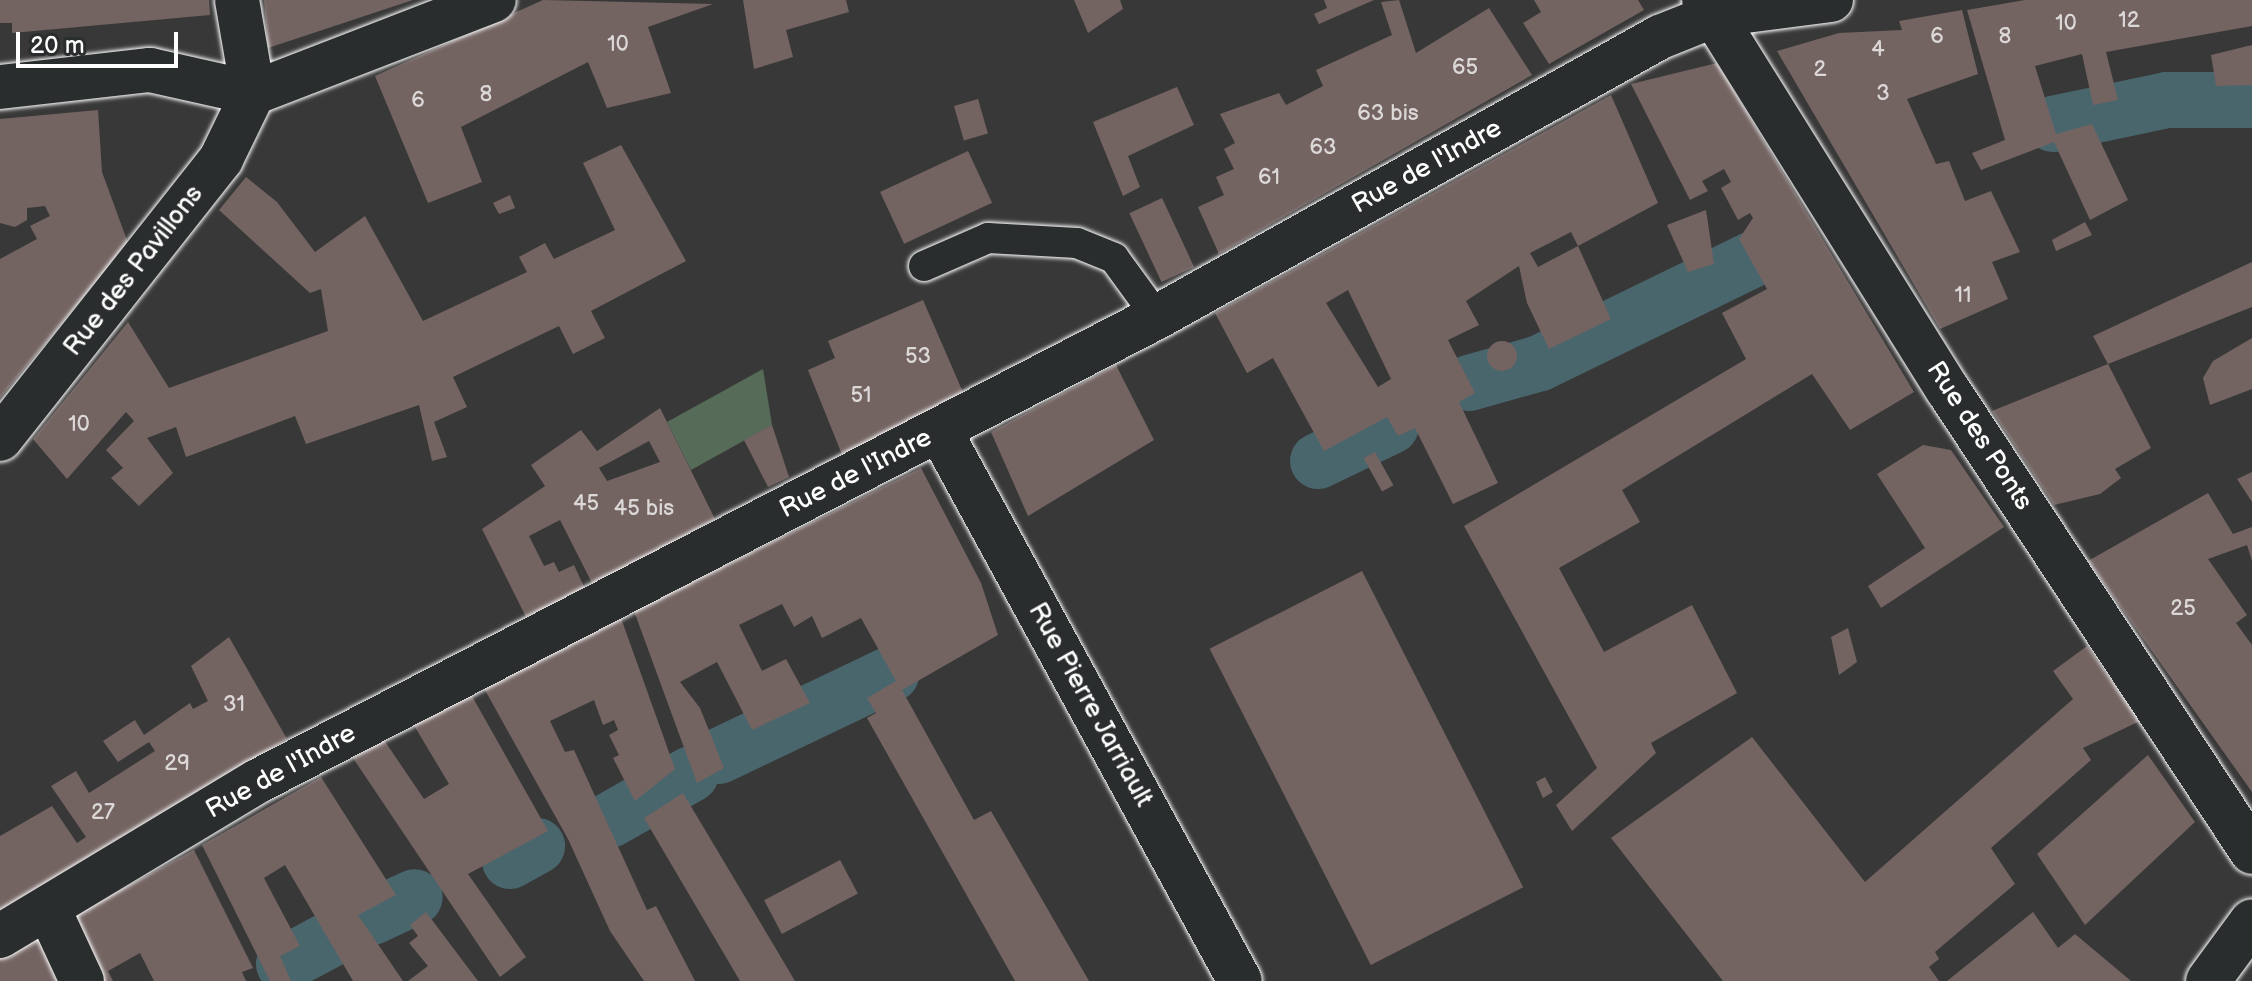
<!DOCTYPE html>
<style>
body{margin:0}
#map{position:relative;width:2252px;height:981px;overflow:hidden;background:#393838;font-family:"Balsamiq Sans",sans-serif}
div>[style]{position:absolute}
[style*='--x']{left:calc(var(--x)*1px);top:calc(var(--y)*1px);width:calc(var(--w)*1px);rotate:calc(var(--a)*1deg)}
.green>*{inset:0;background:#566c58}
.canal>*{height:56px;margin:-28px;padding:0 28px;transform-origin:28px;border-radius:28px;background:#49666d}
.building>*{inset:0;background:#736462;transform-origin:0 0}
.round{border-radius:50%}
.roads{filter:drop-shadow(0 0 2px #fff) drop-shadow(0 0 2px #fff)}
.service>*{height:30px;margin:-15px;padding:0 15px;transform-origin:15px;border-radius:15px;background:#2a2d2e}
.pedestrian>*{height:44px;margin:-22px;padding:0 22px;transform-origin:22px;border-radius:22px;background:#2a2d2e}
.minor>*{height:44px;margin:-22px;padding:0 22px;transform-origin:22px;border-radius:22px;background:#2a2d2e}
span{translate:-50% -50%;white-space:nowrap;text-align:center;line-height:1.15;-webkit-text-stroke:7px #2a2d2e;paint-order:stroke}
.number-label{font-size:22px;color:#dcd8d8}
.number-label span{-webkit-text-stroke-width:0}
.street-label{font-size:26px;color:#fff}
.scale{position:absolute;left:16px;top:32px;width:162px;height:36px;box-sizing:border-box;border:4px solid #fff;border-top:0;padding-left:10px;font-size:24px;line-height:28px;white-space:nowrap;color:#fff;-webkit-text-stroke:6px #2a2d2e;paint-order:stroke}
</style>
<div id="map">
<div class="green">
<div style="clip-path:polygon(763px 369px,772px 425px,691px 470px,667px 422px)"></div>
</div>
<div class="canal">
<div style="--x:2053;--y:124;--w:116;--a:-11.9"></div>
<div style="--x:2167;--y:100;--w:85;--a:0"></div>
<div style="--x:1469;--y:383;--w:74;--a:-15.7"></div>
<div style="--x:1540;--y:363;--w:235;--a:-26"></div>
<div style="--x:1318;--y:461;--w:81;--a:-25.6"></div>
<div style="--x:719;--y:756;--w:191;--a:-25.5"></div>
<div style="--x:610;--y:820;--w:93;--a:-29.6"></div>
<div style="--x:510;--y:861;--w:31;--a:-29"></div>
<div style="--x:372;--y:917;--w:47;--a:-24.9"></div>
<div style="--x:284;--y:964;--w:51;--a:-28.1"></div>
</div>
<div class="building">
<div style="clip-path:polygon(0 0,209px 0,210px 15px,12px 33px,12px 23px,0 23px)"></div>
<div style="clip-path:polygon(264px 0,413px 0,268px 48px)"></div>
<div style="clip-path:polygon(543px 0,713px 4px,648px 27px,671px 93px,607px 108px,588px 62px,461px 127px,482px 182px,428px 203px,375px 76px)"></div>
<div style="clip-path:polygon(743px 0,846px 0,849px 12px,786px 30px,793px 57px,754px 69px)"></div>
<div style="clip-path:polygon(1074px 0,1120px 0,1123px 9px,1088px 33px)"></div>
<div style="clip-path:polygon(1324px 0,1374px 0,1319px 24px,1314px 14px,1327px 8px)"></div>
<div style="clip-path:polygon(1399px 0,1416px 53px,1489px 8px,1532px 75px,1219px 254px,1198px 207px,1224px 195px,1216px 177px,1234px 169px,1224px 149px,1235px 143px,1220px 114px,1279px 93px,1286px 105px,1323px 86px,1316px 70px,1392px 35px,1381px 2px)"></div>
<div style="clip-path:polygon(1534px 0,1638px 0,1644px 10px,1549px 64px,1523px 23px,1541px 12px)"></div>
<div style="clip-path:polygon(2025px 0,2252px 0,2252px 26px,2106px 52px,2118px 100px,2093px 105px,2082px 54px,2035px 66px,2056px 134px,2092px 124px,2128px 200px,2090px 220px,2054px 142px,1981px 170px,1972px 153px,2005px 140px,1967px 10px)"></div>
<div style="clip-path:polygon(1962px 10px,1978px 74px,1907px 99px,1936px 164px,1949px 161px,1965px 201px,1991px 191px,2020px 252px,1992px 262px,2008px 299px,1940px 329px,1777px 51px,1839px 33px,1902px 30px,1899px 21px)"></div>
<div style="clip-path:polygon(2252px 45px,2252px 85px,2216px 86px,2211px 55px)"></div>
<div style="clip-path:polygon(1717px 63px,1914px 392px,1850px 430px,1812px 374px,1622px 490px,1640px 522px,1559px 568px,1604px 652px,1692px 605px,1737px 693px,1651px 743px,1656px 753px,1572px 831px,1556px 805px,1597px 768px,1464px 526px,1746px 359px,1722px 313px,1767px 289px,1739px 239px,1753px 218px,1750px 213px,1738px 220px,1721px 188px,1731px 182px,1724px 169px,1702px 181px,1708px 191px,1690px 200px,1631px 84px)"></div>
<div style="clip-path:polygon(1177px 87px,1194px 125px,1128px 156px,1140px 187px,1123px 196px,1093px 122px)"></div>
<div style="clip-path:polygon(evenodd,1611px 95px,1658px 203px,1578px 246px,1571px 232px,1530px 253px,1538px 267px,1578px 246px,1611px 319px,1549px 349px,1527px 303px,1519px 266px,1466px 301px,1479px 325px,1448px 340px,1475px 393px,1459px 402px,1498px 483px,1453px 504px,1415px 428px,1398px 436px,1387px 417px,1324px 451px,1273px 358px,1247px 373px,1215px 313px,1611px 95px,1348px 290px,1391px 379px,1378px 387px,1326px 303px,1348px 290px)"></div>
<div style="left:978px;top:99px;width:36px;height:25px;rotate:74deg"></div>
<div style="clip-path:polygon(98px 110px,102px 172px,128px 243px,0 398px,0 259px,37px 239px,30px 226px,50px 216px,45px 206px,27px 208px,27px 220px,15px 227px,0 223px,0 119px)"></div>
<div style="clip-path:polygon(621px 145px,686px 261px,591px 311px,605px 338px,573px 354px,559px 326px,453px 377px,467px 407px,434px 422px,447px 457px,432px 461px,419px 405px,306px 444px,295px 416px,186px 457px,176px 427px,147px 438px,173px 473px,139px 506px,111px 478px,123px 468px,106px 450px,134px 421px,126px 412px,67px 479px,33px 439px,128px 322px,169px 388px,328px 331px,321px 289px,310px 293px,219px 210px,246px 177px,277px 202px,315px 252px,365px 216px,423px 321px,527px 272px,519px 257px,545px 243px,554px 259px,615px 230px,583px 163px)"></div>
<div style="left:968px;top:151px;width:57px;height:97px;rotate:65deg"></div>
<div style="clip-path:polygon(510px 195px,515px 208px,499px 214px,493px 203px)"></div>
<div style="left:1162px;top:198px;width:76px;height:36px;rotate:65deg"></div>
<div style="clip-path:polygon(1706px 210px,1714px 264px,1688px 272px,1667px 225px)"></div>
<div style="clip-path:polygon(2085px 222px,2092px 235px,2056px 251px,2052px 240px)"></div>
<div style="clip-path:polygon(2252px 262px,2252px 307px,2108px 364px,2151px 448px,2115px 469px,2121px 478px,2100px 494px,2054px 505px,1992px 411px,2108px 364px,2093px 336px)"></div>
<div style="clip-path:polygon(923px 300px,965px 397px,843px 457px,808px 370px,835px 358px,828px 341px)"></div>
<div style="clip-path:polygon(2252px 338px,2252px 389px,2210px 405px,2203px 378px,2213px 361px)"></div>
<div class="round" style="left:1487px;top:341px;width:30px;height:30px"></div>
<div style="clip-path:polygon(1116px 365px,1154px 440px,1028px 516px,991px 432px)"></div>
<div style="clip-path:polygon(evenodd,660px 408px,715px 519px,593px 585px,560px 520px,529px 536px,544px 566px,554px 562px,559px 572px,574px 565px,585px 589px,526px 617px,482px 529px,545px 486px,531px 465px,581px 430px,597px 451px,660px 408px,649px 441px,660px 462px,607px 481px,599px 468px,649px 441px)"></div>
<div style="clip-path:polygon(772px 425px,789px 477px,768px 487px,744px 440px)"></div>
<div style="clip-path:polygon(1923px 445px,1951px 450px,2004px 527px,1881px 608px,1868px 586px,1925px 548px,1877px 474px)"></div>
<div style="left:1375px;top:452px;width:38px;height:13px;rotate:61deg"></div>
<div style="clip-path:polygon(921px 468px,981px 583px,998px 635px,902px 690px,974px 820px,991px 811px,1089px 981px,1015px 981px,867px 718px,876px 713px,867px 698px,896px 681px,861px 618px,822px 638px,812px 616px,794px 627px,782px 604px,739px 625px,762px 671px,786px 659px,810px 703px,752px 730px,717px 662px,680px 682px,700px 708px,724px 768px,697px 783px,634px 611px)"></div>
<div style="clip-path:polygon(2252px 472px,2252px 502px,2237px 479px)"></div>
<div style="clip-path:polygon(2208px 493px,2233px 534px,2252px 527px,2252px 561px,2247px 545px,2208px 559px,2247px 615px,2236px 623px,2252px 645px,2252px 792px,2088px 561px)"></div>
<div style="left:1362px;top:571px;width:355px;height:171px;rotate:63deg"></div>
<div style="clip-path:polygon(621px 618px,675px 769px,635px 801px,613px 758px,619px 755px,609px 735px,618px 730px,614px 720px,603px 725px,594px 700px,550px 721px,565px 752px,574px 750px,647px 910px,656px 906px,695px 981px,644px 981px,610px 931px,568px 839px,481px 683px)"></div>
<div style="clip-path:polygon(1848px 628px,1857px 662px,1839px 675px,1831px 637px)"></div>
<div style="clip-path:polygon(229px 637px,287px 739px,0 912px,0 836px,52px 806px,77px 843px,86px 837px,51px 786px,76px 771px,89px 793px,155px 751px,149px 742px,118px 762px,103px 741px,135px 720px,144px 735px,190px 703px,193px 709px,208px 701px,191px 666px)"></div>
<div style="clip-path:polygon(2087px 646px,2140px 721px,2083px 748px,2091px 760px,1991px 848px,2015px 884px,1935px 952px,1939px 959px,1929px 967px,1939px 981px,1723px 981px,1611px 838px,1752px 737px,1865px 882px,2073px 699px,2053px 671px)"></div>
<div style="clip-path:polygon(468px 689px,548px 831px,468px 874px,526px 957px,500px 977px,353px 758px,384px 740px,424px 799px,449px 784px,412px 722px)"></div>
<div style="clip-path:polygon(2148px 755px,2195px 822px,2085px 925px,2037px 854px)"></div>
<div style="clip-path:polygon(321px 777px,396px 895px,358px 915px,403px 981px,353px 981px,285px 865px,264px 878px,300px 946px,280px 956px,291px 981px,270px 981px,202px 845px)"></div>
<div style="clip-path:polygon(1545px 777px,1553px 792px,1543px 798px,1536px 782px)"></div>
<div style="clip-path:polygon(683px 793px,757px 917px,795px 981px,740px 981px,644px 818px)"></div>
<div style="clip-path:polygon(194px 850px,253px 968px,242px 972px,246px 981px,154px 981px,140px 953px,108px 971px,113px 981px,99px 981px,66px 920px)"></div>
<div style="left:840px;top:860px;width:38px;height:86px;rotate:62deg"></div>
<div style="clip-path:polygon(426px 912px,478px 981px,408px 981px,428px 966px,409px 943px,418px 936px,410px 925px)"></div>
<div style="clip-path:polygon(2033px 912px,2058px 948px,2075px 934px,2131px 981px,1947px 981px)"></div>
<div style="clip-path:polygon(44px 933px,69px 981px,0 981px,0 957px)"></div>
</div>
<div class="roads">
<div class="service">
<div style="--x:924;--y:266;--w:70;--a:-23.6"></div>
<div style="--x:988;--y:238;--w:89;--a:3.2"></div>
<div style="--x:1077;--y:243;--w:40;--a:22"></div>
<div style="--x:1114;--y:258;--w:73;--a:53.9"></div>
</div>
<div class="pedestrian">
<div style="--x:237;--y:0;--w:94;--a:80.2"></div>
<div style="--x:49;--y:910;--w:78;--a:65.1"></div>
</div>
<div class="minor">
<div style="--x:1704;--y:0;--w:460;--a:58"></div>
<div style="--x:1948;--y:390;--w:553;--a:56.65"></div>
<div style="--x:0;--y:87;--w:151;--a:-6.5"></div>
<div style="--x:150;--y:70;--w:106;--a:12.6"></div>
<div style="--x:253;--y:93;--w:258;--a:-21.1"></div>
<div style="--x:940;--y:431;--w:626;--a:61.39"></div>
<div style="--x:0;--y:439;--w:357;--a:-51.7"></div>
<div style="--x:221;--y:159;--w:73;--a:-64.1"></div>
<div style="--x:0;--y:936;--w:301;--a:-31"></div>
<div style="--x:258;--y:781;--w:1012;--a:-27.3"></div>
<div style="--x:1157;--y:317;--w:576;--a:-29.1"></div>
<div style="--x:1660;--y:37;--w:59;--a:-21.8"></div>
<div style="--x:1715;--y:15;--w:117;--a:-7.4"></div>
<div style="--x:2208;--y:981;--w:74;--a:-53.7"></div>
</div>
</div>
<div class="number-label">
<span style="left:2129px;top:21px">12</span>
<span style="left:2066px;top:24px">10</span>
<span style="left:1937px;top:37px">6</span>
<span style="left:2005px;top:37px">8</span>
<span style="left:618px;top:45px">10</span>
<span style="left:1878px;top:50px">4</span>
<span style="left:1465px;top:68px">65</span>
<span style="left:1820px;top:70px">2</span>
<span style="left:1883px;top:94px">3</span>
<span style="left:486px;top:95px">8</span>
<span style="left:418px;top:101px">6</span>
<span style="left:1388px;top:114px">63 bis</span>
<span style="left:1323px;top:148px">63</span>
<span style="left:1269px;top:178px">61</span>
<span style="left:1963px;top:296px">11</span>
<span style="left:918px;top:357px">53</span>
<span style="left:861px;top:396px">51</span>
<span style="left:79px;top:425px">10</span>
<span style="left:586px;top:504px">45</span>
<span style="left:644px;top:509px">45 bis</span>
<span style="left:2183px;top:609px">25</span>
<span style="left:234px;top:705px">31</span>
<span style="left:177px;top:764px">29</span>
<span style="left:103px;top:813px">27</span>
</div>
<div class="street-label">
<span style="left:1427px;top:167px;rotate:-29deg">Rue de l'Indre</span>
<span style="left:134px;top:271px;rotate:-52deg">Rue des Pavillons</span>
<span style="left:1979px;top:436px;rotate:57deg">Rue des Ponts</span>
<span style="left:856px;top:474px;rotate:-27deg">Rue de l'Indre</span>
<span style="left:1090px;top:705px;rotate:61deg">Rue Pierre Jarriault</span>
<span style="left:281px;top:772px;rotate:-29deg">Rue de l'Indre</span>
</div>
<div class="scale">20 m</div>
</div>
